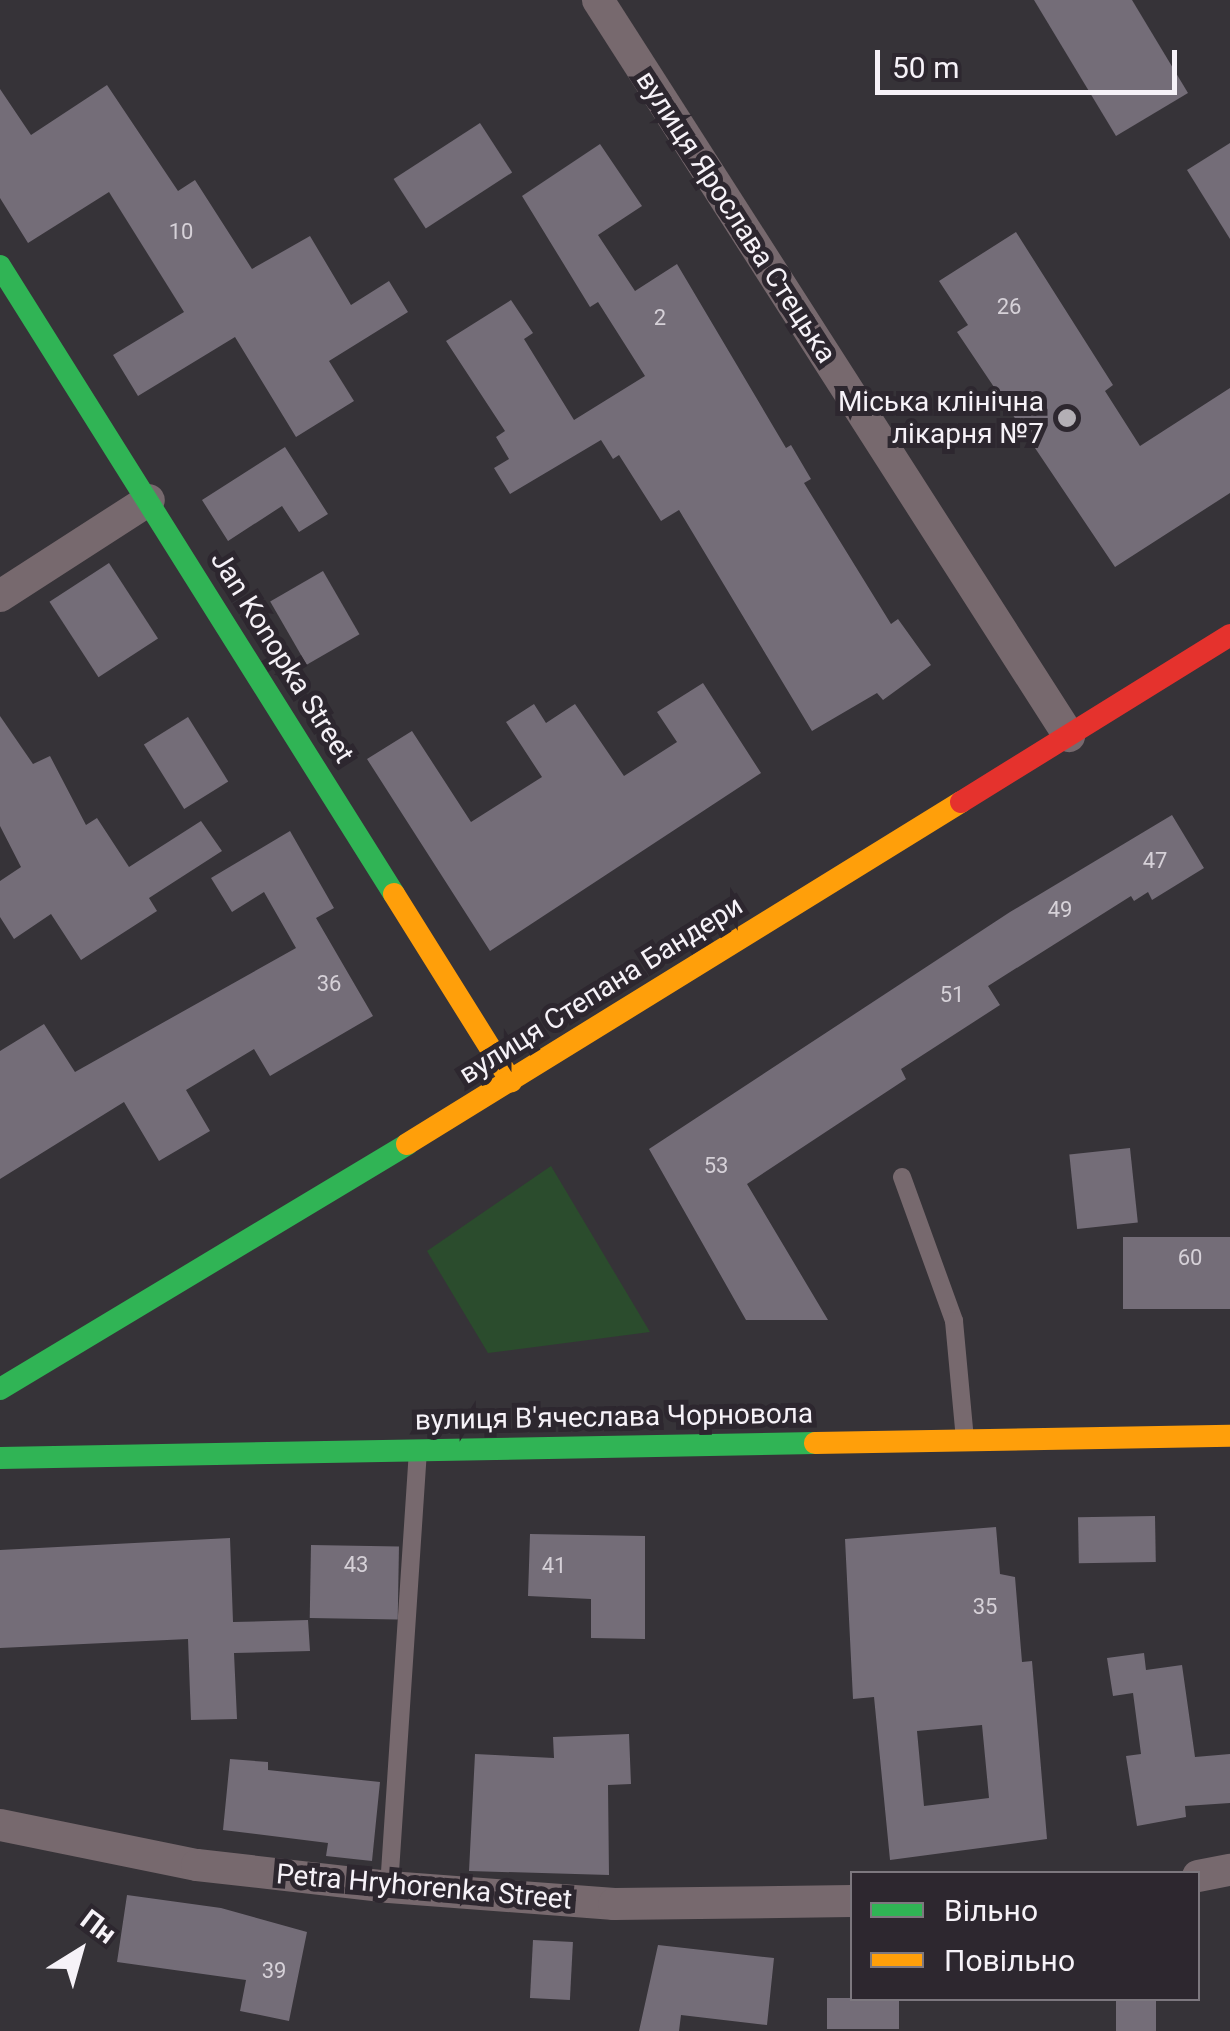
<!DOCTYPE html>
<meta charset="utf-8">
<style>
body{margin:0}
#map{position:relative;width:1230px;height:2031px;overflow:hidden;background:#363338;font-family:Roboto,sans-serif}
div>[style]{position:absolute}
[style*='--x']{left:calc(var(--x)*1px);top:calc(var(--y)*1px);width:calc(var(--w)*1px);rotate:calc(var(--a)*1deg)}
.green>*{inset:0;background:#2b4c2d}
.building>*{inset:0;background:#746d78;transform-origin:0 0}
.lane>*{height:18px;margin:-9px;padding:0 9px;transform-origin:9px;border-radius:9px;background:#77696e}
.street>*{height:32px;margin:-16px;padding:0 16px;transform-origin:16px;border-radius:16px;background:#77696e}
.fast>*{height:22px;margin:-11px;padding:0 11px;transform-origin:11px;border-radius:11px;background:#30b455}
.slow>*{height:22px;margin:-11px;padding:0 11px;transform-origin:11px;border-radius:11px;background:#ff9f0a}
.jam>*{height:22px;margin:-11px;padding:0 11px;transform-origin:11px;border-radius:11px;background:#e5322d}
.dots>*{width:28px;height:28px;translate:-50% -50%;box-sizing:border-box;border:5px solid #2d272f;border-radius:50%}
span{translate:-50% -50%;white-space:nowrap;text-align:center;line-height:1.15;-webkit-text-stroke:10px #2d272f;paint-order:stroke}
.number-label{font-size:22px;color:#d6d1d8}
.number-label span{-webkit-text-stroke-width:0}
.street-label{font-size:28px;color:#f6f2f8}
.poi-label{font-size:28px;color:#f6f2f8}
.right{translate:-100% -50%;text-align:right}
.legend{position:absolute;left:850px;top:1871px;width:350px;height:130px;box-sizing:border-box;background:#2d272f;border:2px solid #7d787f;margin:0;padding:12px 18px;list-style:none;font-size:30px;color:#f6f2f8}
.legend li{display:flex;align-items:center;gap:20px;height:50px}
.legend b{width:50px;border:2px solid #7d787f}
.north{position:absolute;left:30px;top:1901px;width:100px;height:100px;-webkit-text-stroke:8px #2d272f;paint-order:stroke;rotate:37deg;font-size:28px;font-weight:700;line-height:40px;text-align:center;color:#f6f2f8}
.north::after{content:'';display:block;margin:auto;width:35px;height:45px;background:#f6f2f8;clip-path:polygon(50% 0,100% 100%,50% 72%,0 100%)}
.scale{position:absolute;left:875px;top:50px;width:302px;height:45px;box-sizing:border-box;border:5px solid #f6f2f8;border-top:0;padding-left:12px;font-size:30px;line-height:35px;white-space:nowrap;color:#f6f2f8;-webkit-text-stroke:8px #2d272f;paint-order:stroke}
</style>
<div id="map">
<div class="green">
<div style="clip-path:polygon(551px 1166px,650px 1332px,488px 1353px,427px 1251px)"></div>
</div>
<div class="building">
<div style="clip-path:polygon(1034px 0,1132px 0,1188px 93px,1116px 136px)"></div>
<div style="clip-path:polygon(107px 85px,178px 191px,195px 180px,252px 269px,310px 236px,351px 305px,389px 281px,408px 312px,329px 361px,354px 401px,296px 437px,235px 337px,138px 396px,113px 355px,184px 312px,109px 192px,28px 243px,0 198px,0 89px,31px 135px)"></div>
<div style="left:480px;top:123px;width:59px;height:103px;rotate:57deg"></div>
<div style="clip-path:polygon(1230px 143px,1230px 239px,1187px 170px)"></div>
<div style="clip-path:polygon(600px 144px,642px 206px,598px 235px,635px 291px,677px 264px,786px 448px,791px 445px,811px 479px,804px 483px,891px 624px,898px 619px,931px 665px,883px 700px,877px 693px,812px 731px,679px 510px,661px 521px,619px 455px,613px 459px,601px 440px,510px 494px,494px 468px,509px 459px,496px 437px,505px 431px,446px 341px,511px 300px,533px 333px,524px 339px,574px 420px,645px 376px,598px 302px,590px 307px,522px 196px)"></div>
<div style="clip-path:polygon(1016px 232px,1113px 385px,1105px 391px,1140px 446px,1230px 388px,1230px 493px,1115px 567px,957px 332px,968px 325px,939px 281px)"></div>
<div style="clip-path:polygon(285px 447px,328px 514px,299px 532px,282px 506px,228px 541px,202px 500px)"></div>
<div style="left:109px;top:563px;width:90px;height:71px;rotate:57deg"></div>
<div style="left:323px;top:571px;width:73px;height:61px;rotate:60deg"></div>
<div style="clip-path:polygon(703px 683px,761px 773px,490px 951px,367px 759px,412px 731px,471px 822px,542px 777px,506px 722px,534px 704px,546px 723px,575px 704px,624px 776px,677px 742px,657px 712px)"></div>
<div style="clip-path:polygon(0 716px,33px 764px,50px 756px,86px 825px,97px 818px,129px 867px,201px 821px,222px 851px,149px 898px,157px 911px,81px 960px,51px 914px,14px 939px,0 917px,0 881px,21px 867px,0 826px)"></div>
<div style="left:188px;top:717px;width:76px;height:52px;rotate:58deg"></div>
<div style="clip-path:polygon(1172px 815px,1204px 868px,1152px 900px,1148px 892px,1134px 901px,1131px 896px,988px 986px,1000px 1005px,901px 1069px,906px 1079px,747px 1184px,828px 1320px,746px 1320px,649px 1149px,1010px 912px)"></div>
<div style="clip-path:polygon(290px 831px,334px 908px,316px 918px,373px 1016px,270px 1076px,254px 1049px,186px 1090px,210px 1131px,159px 1161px,124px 1102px,0 1179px,0 1051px,44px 1024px,75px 1072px,296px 948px,264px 892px,232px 912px,211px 878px)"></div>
<div style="left:1130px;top:1148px;width:75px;height:61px;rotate:84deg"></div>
<div style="left:1230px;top:1237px;width:72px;height:107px;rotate:90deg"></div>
<div style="left:1155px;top:1516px;width:46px;height:77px;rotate:89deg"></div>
<div style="clip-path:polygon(evenodd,996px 1527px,1000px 1574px,1015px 1577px,1022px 1662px,1032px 1661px,1047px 1839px,890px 1860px,874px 1697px,853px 1699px,845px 1539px,996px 1527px,982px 1725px,989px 1798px,924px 1806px,917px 1731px,982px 1725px)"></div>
<div style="clip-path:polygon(530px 1534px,645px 1536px,645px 1639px,591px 1638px,591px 1599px,528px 1596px)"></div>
<div style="clip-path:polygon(230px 1538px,233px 1622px,308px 1620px,310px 1651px,234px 1653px,237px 1719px,191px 1720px,188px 1639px,0 1648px,0 1550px)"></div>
<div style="left:311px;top:1545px;width:88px;height:73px;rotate:1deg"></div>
<div style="clip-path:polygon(1144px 1653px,1146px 1670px,1182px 1665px,1195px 1757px,1230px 1754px,1230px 1803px,1185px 1806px,1186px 1817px,1137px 1826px,1126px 1756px,1141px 1754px,1133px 1693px,1113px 1696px,1107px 1658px)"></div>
<div style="clip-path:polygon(629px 1734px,631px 1784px,608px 1785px,609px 1875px,469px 1871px,475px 1754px,554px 1758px,553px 1737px)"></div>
<div style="clip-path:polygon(230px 1759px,268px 1762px,268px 1770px,380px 1782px,372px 1861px,326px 1856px,328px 1843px,223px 1830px)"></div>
<div style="clip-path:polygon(127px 1895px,221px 1908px,307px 1932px,289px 2021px,240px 2011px,246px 1980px,117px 1962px)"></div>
<div style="left:533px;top:1940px;width:40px;height:58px;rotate:3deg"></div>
<div style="clip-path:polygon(658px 1945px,774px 1958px,767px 2025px,681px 2015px,679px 2031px,639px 2031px)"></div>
<div style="left:827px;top:1998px;width:72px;height:31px"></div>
<div style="left:1116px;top:1998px;width:40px;height:33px"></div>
</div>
<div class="lane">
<div style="--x:902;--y:1177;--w:153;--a:70.1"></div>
<div style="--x:954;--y:1321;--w:120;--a:84.7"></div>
<div style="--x:389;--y:1887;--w:437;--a:-86.2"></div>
</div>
<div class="street">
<div style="--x:598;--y:0;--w:874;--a:57.38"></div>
<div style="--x:0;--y:596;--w:177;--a:-32.8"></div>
<div style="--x:0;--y:1825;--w:201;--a:11.5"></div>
<div style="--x:197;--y:1865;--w:193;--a:6.5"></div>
<div style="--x:389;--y:1887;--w:226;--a:4.3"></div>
<div style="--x:614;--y:1904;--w:238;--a:-0.7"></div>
<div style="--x:1198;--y:1876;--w:33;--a:-11"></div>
</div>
<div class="fast">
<div style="--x:0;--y:266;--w:741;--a:57.9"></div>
<div style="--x:0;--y:1389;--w:475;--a:-31"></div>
<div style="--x:0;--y:1458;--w:815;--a:-1.05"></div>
</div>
<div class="slow">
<div style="--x:394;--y:894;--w:221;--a:58"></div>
<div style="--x:407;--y:1144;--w:651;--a:-31.69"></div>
<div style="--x:815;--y:1443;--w:415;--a:-1"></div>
</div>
<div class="jam">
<div style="--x:961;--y:802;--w:317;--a:-31.8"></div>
</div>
<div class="dots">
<div style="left:1067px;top:418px;background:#b3afb5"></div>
</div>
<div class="number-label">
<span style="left:181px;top:232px">10</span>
<span style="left:1009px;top:307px">26</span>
<span style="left:660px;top:318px">2</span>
<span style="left:1155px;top:861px">47</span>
<span style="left:1060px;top:910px">49</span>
<span style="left:329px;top:984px">36</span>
<span style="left:952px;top:995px">51</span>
<span style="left:716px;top:1166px">53</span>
<span style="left:1190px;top:1258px">60</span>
<span style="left:356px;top:1565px">43</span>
<span style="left:554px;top:1566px">41</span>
<span style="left:985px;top:1607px">35</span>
<span style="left:274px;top:1971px">39</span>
</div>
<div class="street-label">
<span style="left:736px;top:217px;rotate:57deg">вулиця Ярослава Стецька</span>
<span style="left:282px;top:657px;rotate:58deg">Jan Konopka Street</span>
<span style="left:601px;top:990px;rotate:-32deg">вулиця Степана Бандери</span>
<span style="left:614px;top:1417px;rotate:-1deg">вулиця В'ячеслава Чорновола</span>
<span style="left:424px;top:1887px;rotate:5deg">Petra Hryhorenka Street</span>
</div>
<div class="poi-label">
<span class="right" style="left:1044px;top:418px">Міська клінічна<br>лікарня №7</span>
</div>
<ul class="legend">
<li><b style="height:12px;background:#30b455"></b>Вільно</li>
<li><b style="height:12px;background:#ff9f0a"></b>Повільно</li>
</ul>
<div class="north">Пн</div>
<div class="scale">50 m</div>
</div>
